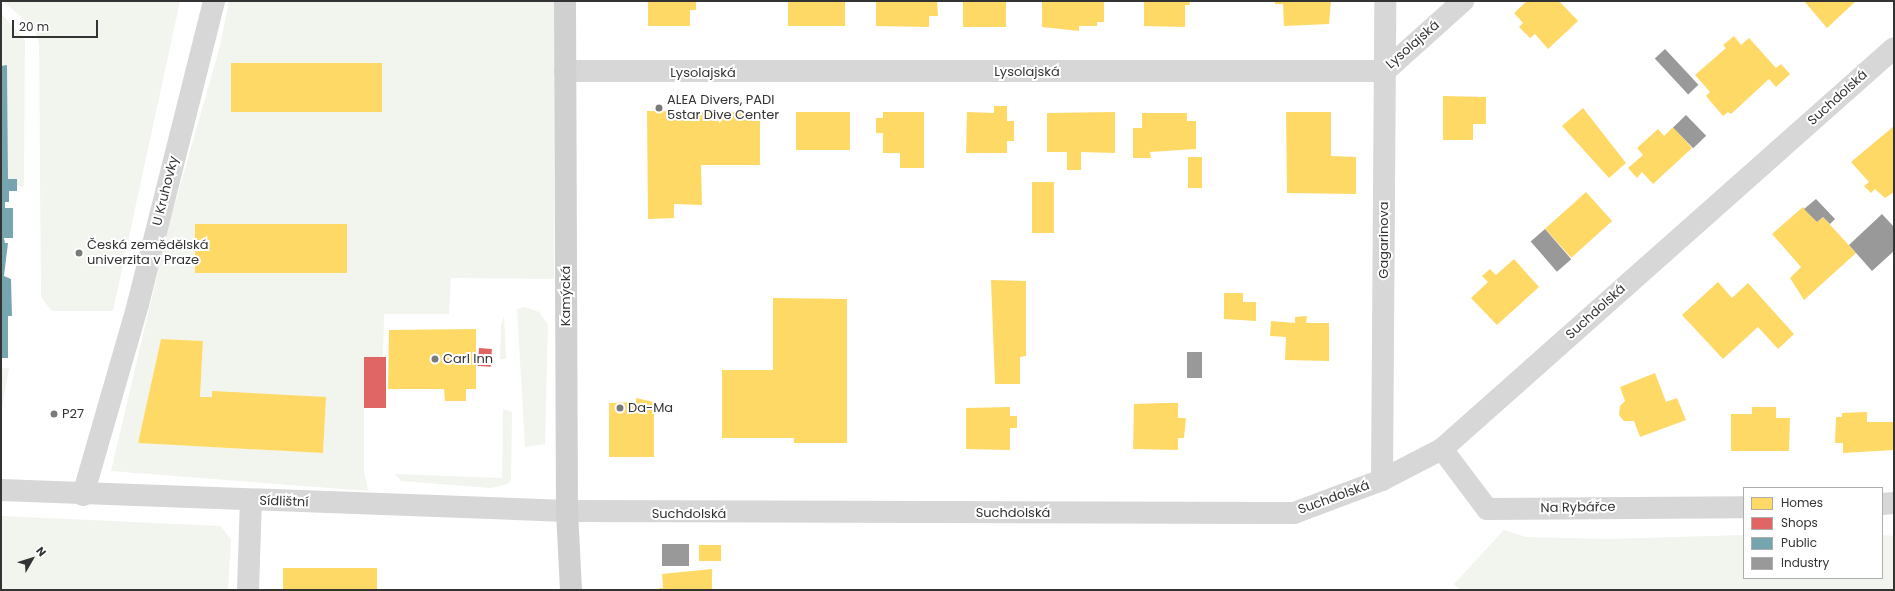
<!DOCTYPE html>
<meta charset="utf-8">
<style>
body{margin:0}
#map{position:relative;width:1895px;height:591px;overflow:hidden;background:#fff;font-family:Poppins,sans-serif}
div>[style]{position:absolute}
[style*='--x']{left:calc(var(--x)*1px);top:calc(var(--y)*1px);width:calc(var(--w)*1px);rotate:calc(var(--a)*1deg)}
.green>*{inset:0;background:#f1f5ed}
.homes>*{inset:0;background:#ffd966;transform-origin:0 0}
.shops>*{inset:0;background:#e06666;transform-origin:0 0}
.public>*{inset:0;background:#76a5af}
.industry>*{inset:0;background:#999;transform-origin:0 0}
.minor>*{height:22px;margin:-11px;padding:0 11px;transform-origin:11px;border-radius:11px;background:#d7d7d7}
.tertiary>*{height:22px;margin:-11px;padding:0 11px;transform-origin:11px;border-radius:11px;background:#d7d7d7}
.secondary>*{height:22px;margin:-11px;padding:0 11px;transform-origin:11px;border-radius:11px;background:#d0d0d0}
.dots>*{width:11px;height:11px;translate:-50% -50%;box-sizing:border-box;border:2px solid #fff;border-radius:50%}
span{translate:-50% -50%;white-space:nowrap;text-align:center;line-height:1.15;-webkit-text-stroke:4px #fff;paint-order:stroke}
.street-label{font-size:13px;color:#333}
.poi-label{font-size:13px;color:#333}
.left{translate:0 -50%;text-align:left}
.frame{position:absolute;inset:0;border:2px solid #333;pointer-events:none}
.legend{position:absolute;left:1743px;top:487px;width:140px;height:92px;box-sizing:border-box;background:#fff;border:1px solid #adadad;margin:0;padding:5px 7px;list-style:none;font-size:12px;color:#333}
.legend li{display:flex;align-items:center;gap:8px;height:20px}
.legend b{width:20px;border:1px solid #adadad}
.north{position:absolute;left:12px;top:539px;width:40px;height:40px;-webkit-text-stroke:3px #fff;paint-order:stroke;rotate:51deg;font-size:11px;font-weight:700;line-height:16px;text-align:center;color:#333}
.north::after{content:'';display:block;margin:auto;width:14px;height:18px;background:#333;clip-path:polygon(50% 0,100% 100%,50% 72%,0 100%)}
.scale{position:absolute;left:12px;top:20px;width:86px;height:18px;box-sizing:border-box;border:2px solid #333;border-top:0;padding-left:5px;font-size:12px;line-height:14px;white-space:nowrap;color:#333;-webkit-text-stroke:3px #fff;paint-order:stroke}
</style>
<div id="map">
<div class="green">
<div style="clip-path:polygon(3px 1px,180px 1px,113px 311px,52px 311px,41px 297px,39px 46px,35px 29px)"></div>
<div style="clip-path:polygon(evenodd,229px 1px,554px 1px,554px 279px,451px 278px,449px 314px,384px 314px,383px 357px,364px 357px,364px 471px,368px 491px,111px 471px,169px 225px,220px 46px,229px 1px,231px 63px,381px 63px,382px 111px,231px 112px,231px 63px,229px 1px,195px 224px,346px 224px,347px 272px,196px 273px,195px 224px,229px 1px,161px 339px,203px 341px,200px 397px,326px 397px,323px 453px,138px 443px,161px 339px)"></div>
<div style="clip-path:polygon(1px 13px,25px 40px,24px 187px,17px 186px,17px 179px,8px 179px,7px 66px,1px 66px)"></div>
<div style="clip-path:polygon(525px 307px,539px 312px,548px 324px,545px 444px,525px 447px,517px 309px)"></div>
<div style="clip-path:polygon(504px 316px,506px 359px,500px 359px,501px 325px)"></div>
<div style="clip-path:polygon(1px 368px,9px 368px,1px 414px)"></div>
<div style="clip-path:polygon(503px 409px,512px 412px,511px 480px,508px 484px,491px 488px,401px 481px,395px 474px,502px 478px)"></div>
<div style="clip-path:polygon(1px 516px,220px 526px,231px 539px,228px 590px,1px 590px)"></div>
<div style="clip-path:polygon(1504px 530px,1526px 537px,1610px 539px,1744px 535px,1744px 578px,1882px 578px,1882px 535px,1894px 536px,1894px 590px,1460px 590px,1454px 584px)"></div>
</div>
<div class="homes">
<div style="clip-path:polygon(648px 1px,696px 1px,696px 10px,690px 10px,690px 26px,648px 26px)"></div>
<div style="left:788px;top:1px;width:57px;height:25px"></div>
<div style="clip-path:polygon(876px 1px,937px 1px,938px 16px,929px 16px,929px 27px,876px 26px)"></div>
<div style="left:963px;top:1px;width:43px;height:26px"></div>
<div style="clip-path:polygon(1042px 1px,1104px 1px,1104px 22px,1097px 22px,1097px 26px,1079px 26px,1079px 31px,1042px 27px)"></div>
<div style="clip-path:polygon(1144px 1px,1189px 1px,1190px 5px,1185px 5px,1185px 27px,1144px 26px)"></div>
<div style="clip-path:polygon(1275px 1px,1331px 1px,1329px 24px,1284px 26px,1283px 4px,1275px 4px)"></div>
<div style="clip-path:polygon(1527px 1px,1559px 1px,1578px 21px,1548px 49px,1535px 34px,1530px 38px,1519px 27px,1523px 23px,1514px 13px)"></div>
<div style="clip-path:polygon(1804px 1px,1856px 1px,1827px 28px)"></div>
<div style="clip-path:polygon(1734px 36px,1741px 45px,1749px 38px,1776px 68px,1781px 64px,1790px 74px,1776px 87px,1769px 79px,1731px 114px,1728px 112px,1723px 116px,1706px 96px,1710px 92px,1695px 75px,1726px 48px,1723px 45px)"></div>
<div style="left:231px;top:63px;width:151px;height:49px"></div>
<div style="clip-path:polygon(1443px 96px,1486px 97px,1486px 124px,1473px 124px,1473px 140px,1443px 140px)"></div>
<div style="clip-path:polygon(994px 106px,1007px 106px,1007px 121px,1014px 121px,1014px 141px,1007px 141px,1007px 153px,966px 153px,967px 112px,994px 113px)"></div>
<div style="clip-path:polygon(1583px 108px,1626px 163px,1609px 178px,1562px 126px)"></div>
<div style="clip-path:polygon(647px 111px,760px 112px,760px 165px,701px 165px,702px 205px,674px 204px,674px 218px,648px 219px)"></div>
<div style="left:796px;top:112px;width:54px;height:38px"></div>
<div style="clip-path:polygon(883px 112px,924px 112px,924px 168px,900px 168px,900px 153px,883px 153px,883px 133px,876px 133px,876px 118px,883px 118px)"></div>
<div style="clip-path:polygon(1115px 112px,1115px 153px,1081px 152px,1081px 170px,1067px 170px,1067px 152px,1047px 152px,1047px 113px)"></div>
<div style="clip-path:polygon(1286px 112px,1331px 112px,1331px 156px,1356px 157px,1356px 194px,1287px 193px)"></div>
<div style="clip-path:polygon(1142px 113px,1187px 113px,1187px 121px,1196px 121px,1196px 149px,1150px 152px,1151px 158px,1133px 158px,1133px 128px,1142px 128px)"></div>
<div style="clip-path:polygon(1894px 126px,1894px 192px,1885px 198px,1875px 189px,1871px 193px,1864px 186px,1869px 182px,1851px 162px)"></div>
<div style="clip-path:polygon(1673px 127px,1692px 148px,1653px 184px,1642px 172px,1637px 178px,1628px 168px,1643px 155px,1637px 148px,1658px 129px,1664px 136px)"></div>
<div style="left:1188px;top:157px;width:14px;height:31px"></div>
<div style="left:1032px;top:182px;width:22px;height:51px"></div>
<div style="left:1586px;top:192px;width:39px;height:55px;rotate:48deg"></div>
<div style="clip-path:polygon(1803px 207px,1817px 222px,1823px 217px,1856px 253px,1804px 300px,1790px 278px,1801px 267px,1772px 234px)"></div>
<div style="left:195px;top:224px;width:152px;height:49px"></div>
<div style="clip-path:polygon(1514px 259px,1539px 287px,1497px 325px,1471px 298px,1488px 282px,1482px 276px,1490px 269px,1496px 275px)"></div>
<div style="clip-path:polygon(991px 280px,1026px 281px,1026px 356px,1020px 357px,1020px 384px,995px 384px)"></div>
<div style="clip-path:polygon(1718px 282px,1732px 298px,1748px 283px,1794px 334px,1778px 349px,1758px 327px,1723px 359px,1682px 315px)"></div>
<div style="clip-path:polygon(1224px 293px,1243px 293px,1243px 302px,1256px 302px,1256px 321px,1224px 319px)"></div>
<div style="clip-path:polygon(773px 298px,847px 299px,847px 443px,794px 443px,794px 438px,722px 438px,722px 370px,773px 370px)"></div>
<div style="clip-path:polygon(1307px 316px,1306px 323px,1329px 323px,1329px 361px,1285px 360px,1286px 337px,1270px 336px,1271px 321px,1295px 323px,1295px 317px)"></div>
<div style="clip-path:polygon(476px 329px,476px 389px,466px 389px,466px 401px,445px 401px,444px 389px,388px 389px,389px 330px)"></div>
<div style="clip-path:polygon(161px 339px,203px 341px,200px 397px,212px 397px,212px 391px,326px 397px,323px 453px,138px 443px)"></div>
<div style="clip-path:polygon(1655px 373px,1666px 402px,1677px 398px,1686px 420px,1640px 437px,1634px 421px,1624px 421px,1619px 415px,1620px 406px,1625px 401px,1620px 387px)"></div>
<div style="clip-path:polygon(636px 398px,654px 402px,654px 457px,609px 457px,609px 403px,636px 402px)"></div>
<div style="clip-path:polygon(1165px 403px,1178px 403px,1178px 418px,1186px 418px,1184px 438px,1178px 438px,1178px 450px,1133px 449px,1134px 404px)"></div>
<div style="clip-path:polygon(1010px 407px,1010px 416px,1017px 416px,1017px 428px,1010px 428px,1010px 450px,966px 449px,966px 408px)"></div>
<div style="clip-path:polygon(1752px 407px,1776px 407px,1776px 418px,1790px 418px,1789px 451px,1731px 451px,1731px 414px,1752px 414px)"></div>
<div style="clip-path:polygon(1867px 412px,1867px 422px,1894px 422px,1894px 450px,1843px 453px,1843px 443px,1835px 443px,1836px 417px,1842px 417px,1842px 413px)"></div>
<div style="left:699px;top:545px;width:22px;height:16px"></div>
<div style="left:283px;top:568px;width:94px;height:22px"></div>
<div style="clip-path:polygon(712px 569px,712px 590px,649px 590px,663px 588px,662px 574px)"></div>
</div>
<div class="shops">
<div style="left:479px;top:348px;width:13px;height:18px;rotate:4deg"></div>
<div style="left:364px;top:357px;width:22px;height:51px"></div>
</div>
<div class="public">
<div style="clip-path:polygon(7px 65px,8px 179px,17px 179px,17px 191px,9px 191px,9px 202px,5px 202px,5px 208px,13px 208px,13px 238px,4px 238px,5px 243px,8px 243px,4px 276px,11px 279px,12px 316px,8px 316px,8px 358px,1px 358px,1px 66px)"></div>
</div>
<div class="industry">
<div style="left:1665px;top:49px;width:49px;height:14px;rotate:47deg"></div>
<div style="left:1686px;top:115px;width:29px;height:18px;rotate:46deg"></div>
<div style="clip-path:polygon(1816px 199px,1835px 219px,1830px 224px,1823px 217px,1817px 222px,1804px 209px)"></div>
<div style="clip-path:polygon(1882px 214px,1894px 227px,1894px 251px,1872px 271px,1849px 245px)"></div>
<div style="left:1545px;top:229px;width:40px;height:19px;rotate:49deg"></div>
<div style="left:1187px;top:352px;width:15px;height:26px"></div>
<div style="left:689px;top:544px;width:22px;height:27px;rotate:90deg"></div>
</div>
<div class="minor">
<div style="--x:565;--y:71;--w:820;--a:0"></div>
<div style="--x:1385;--y:71;--w:105;--a:-41.9"></div>
<div style="--x:1442;--y:449;--w:75;--a:53.1"></div>
<div style="--x:1487;--y:509;--w:257;--a:-0.4"></div>
<div style="--x:1382;--y:480;--w:479;--a:-89.6"></div>
<div style="--x:1;--y:490;--w:566;--a:2.12"></div>
<div style="--x:83;--y:495;--w:199;--a:-73.9"></div>
<div style="--x:138;--y:304;--w:312;--a:-75.9"></div>
<div style="--x:1882;--y:504;--w:12;--a:-5"></div>
<div style="--x:248;--y:590;--w:89;--a:-88.1"></div>
</div>
<div class="tertiary">
<div style="--x:567;--y:511;--w:727;--a:0.16"></div>
<div style="--x:1294;--y:513;--w:94;--a:-20.6"></div>
<div style="--x:1382;--y:480;--w:68;--a:-27.3"></div>
<div style="--x:1442;--y:449;--w:604;--a:-41.58"></div>
</div>
<div class="secondary">
<div style="--x:565;--y:1;--w:510;--a:89.78"></div>
<div style="--x:567;--y:511;--w:79;--a:87.1"></div>
</div>
<div class="dots">
<div style="left:659px;top:108px;background:#7a7a7a"></div>
<div style="left:79px;top:253px;background:#7a7a7a"></div>
<div style="left:435px;top:359px;background:#7a7a7a"></div>
<div style="left:620px;top:408px;background:#7a7a7a"></div>
<div style="left:54px;top:414px;background:#7a7a7a"></div>
</div>
<div class="street-label">
<span style="left:1413px;top:45px;rotate:-41deg">Lysolajská</span>
<span style="left:1027px;top:72px">Lysolajská</span>
<span style="left:703px;top:73px">Lysolajská</span>
<span style="left:1838px;top:98px;rotate:-42deg">Suchdolská</span>
<span style="left:166px;top:191px;rotate:-76deg">U Kruhovky</span>
<span style="left:1384px;top:240px;rotate:-90deg">Gagarinova</span>
<span style="left:566px;top:296px;rotate:-90deg">Kamýcká</span>
<span style="left:1596px;top:312px;rotate:-42deg">Suchdolská</span>
<span style="left:1334px;top:498px;rotate:-20deg">Suchdolská</span>
<span style="left:284px;top:502px;rotate:2deg">Sídlištní</span>
<span style="left:1578px;top:508px;rotate:-1deg">Na Rybářce</span>
<span style="left:1013px;top:513px">Suchdolská</span>
<span style="left:689px;top:514px">Suchdolská</span>
</div>
<div class="poi-label">
<span class="left" style="left:667px;top:108px">ALEA Divers, PADI<br>5star Dive Center</span>
<span class="left" style="left:87px;top:253px">Česká zemědělská<br>univerzita v Praze</span>
<span class="left" style="left:443px;top:359px">Carl Inn</span>
<span class="left" style="left:628px;top:408px">Da-Ma</span>
<span class="left" style="left:62px;top:414px">P27</span>
</div>
<div class="frame"></div>
<ul class="legend">
<li><b style="height:11px;background:#ffd966"></b>Homes</li>
<li><b style="height:11px;background:#e06666"></b>Shops</li>
<li><b style="height:11px;background:#76a5af"></b>Public</li>
<li><b style="height:11px;background:#999"></b>Industry</li>
</ul>
<div class="north">N</div>
<div class="scale">20 m</div>
</div>
